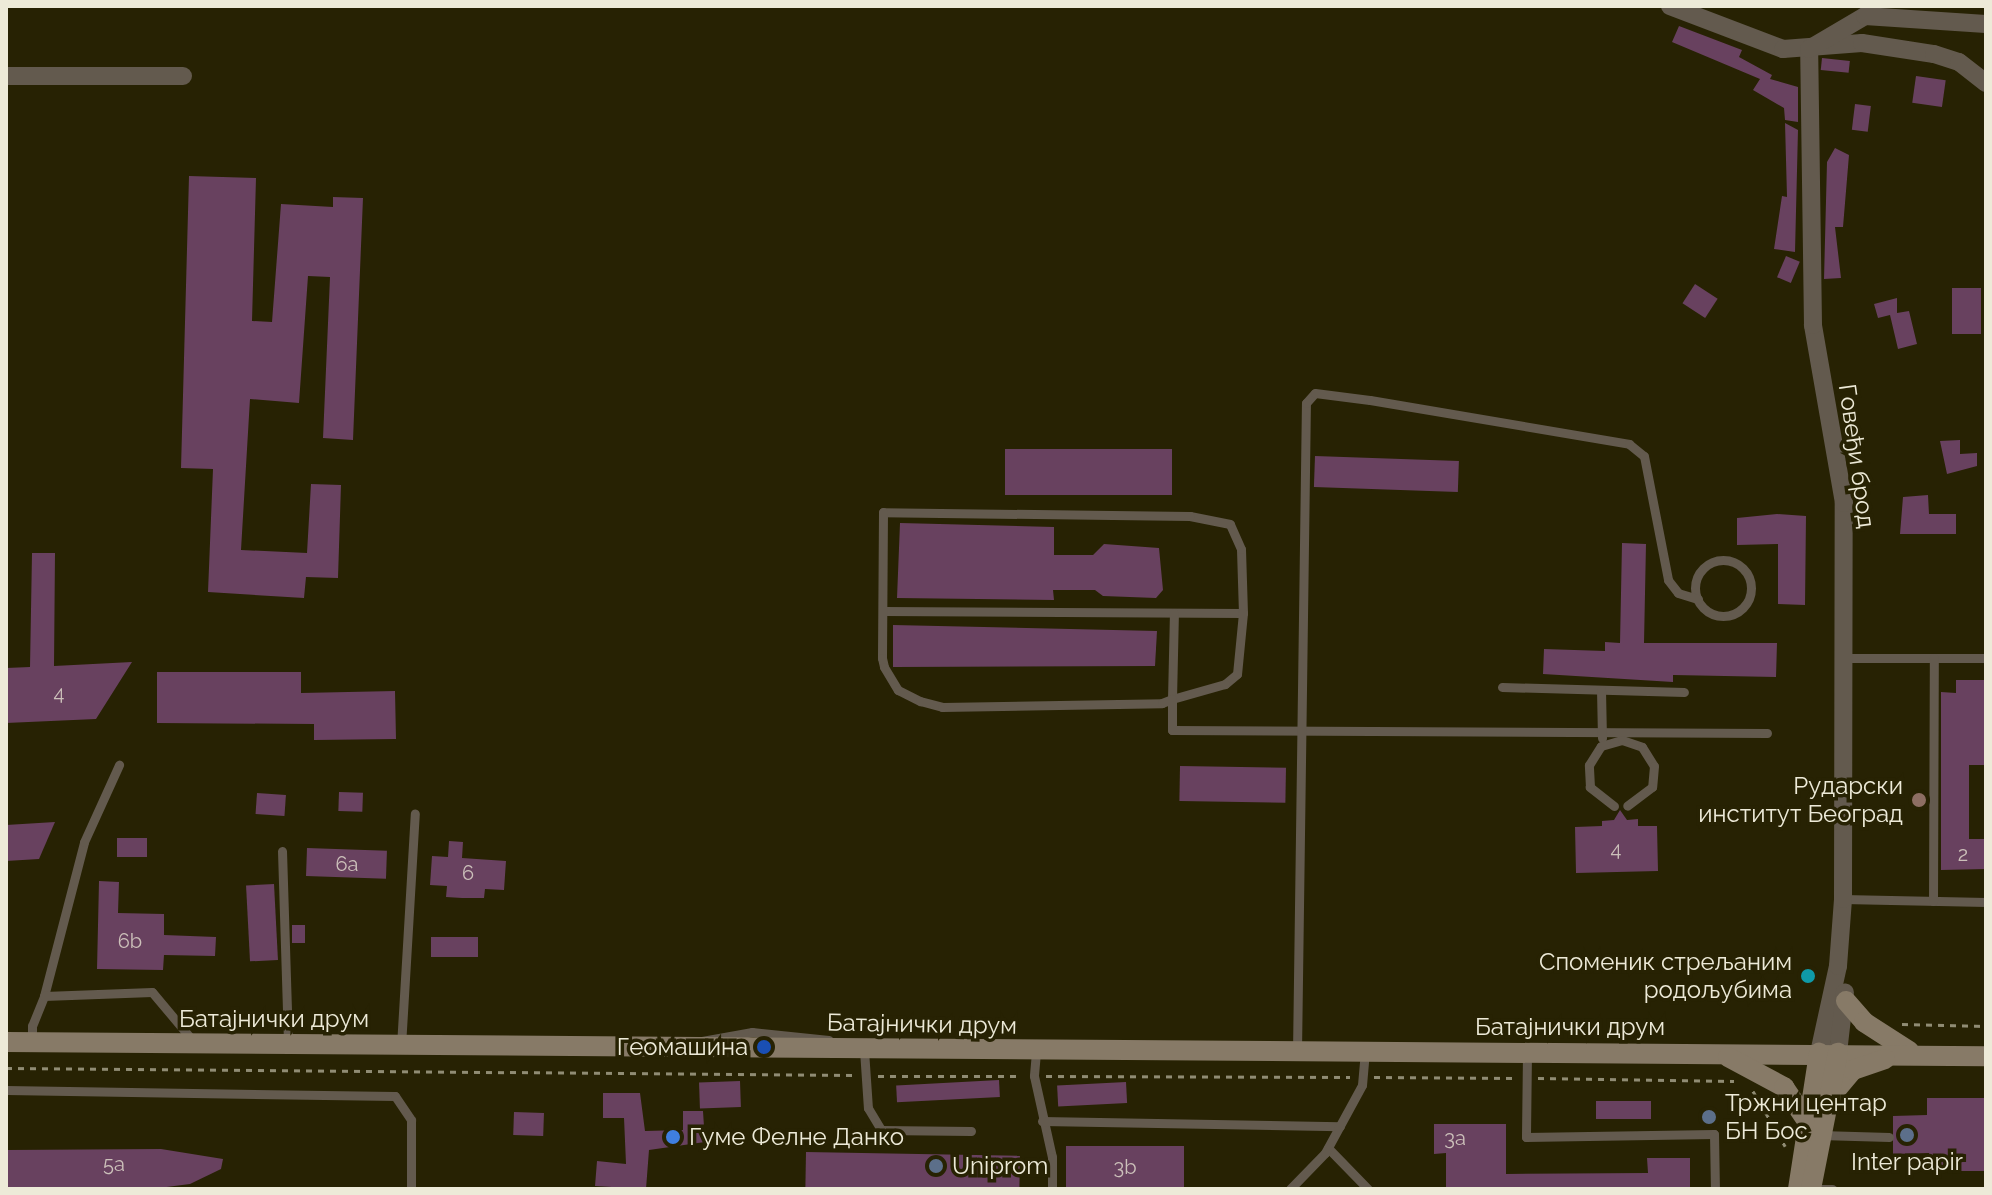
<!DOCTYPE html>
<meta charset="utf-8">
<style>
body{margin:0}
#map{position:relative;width:1992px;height:1195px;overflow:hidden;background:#272203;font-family:Raleway,sans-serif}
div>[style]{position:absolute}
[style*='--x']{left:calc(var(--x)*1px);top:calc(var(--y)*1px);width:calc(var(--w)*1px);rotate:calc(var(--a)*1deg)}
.building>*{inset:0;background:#68415f;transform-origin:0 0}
.path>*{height:3px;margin-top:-1.5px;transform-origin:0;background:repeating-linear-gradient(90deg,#908c74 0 6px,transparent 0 12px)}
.lane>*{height:9px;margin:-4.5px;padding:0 4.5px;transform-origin:4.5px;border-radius:4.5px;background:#635a4e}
.lane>.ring{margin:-4.5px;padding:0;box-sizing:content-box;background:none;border:9px solid #635a4e;border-radius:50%}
.street>*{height:18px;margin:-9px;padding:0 9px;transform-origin:9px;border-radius:9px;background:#635a4e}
.secondary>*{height:20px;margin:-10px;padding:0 10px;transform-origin:10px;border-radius:10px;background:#877a67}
.dots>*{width:22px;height:22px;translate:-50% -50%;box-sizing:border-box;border:4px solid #272203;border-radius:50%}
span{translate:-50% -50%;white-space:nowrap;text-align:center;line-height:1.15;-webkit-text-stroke:7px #272203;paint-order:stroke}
.number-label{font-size:20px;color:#ccc0ba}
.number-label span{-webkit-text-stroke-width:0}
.street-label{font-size:24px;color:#edead8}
.poi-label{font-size:24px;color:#edead8}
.right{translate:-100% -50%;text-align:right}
.left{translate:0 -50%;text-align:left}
.frame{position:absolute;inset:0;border:8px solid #edead8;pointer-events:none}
</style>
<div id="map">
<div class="building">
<div style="clip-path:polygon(1679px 26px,1742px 50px,1739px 57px,1772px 75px,1770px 79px,1798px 87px,1798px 122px,1785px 120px,1784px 108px,1753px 90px,1760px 79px,1672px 42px)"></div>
<div style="left:1822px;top:58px;width:28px;height:12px;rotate:6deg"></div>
<div style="left:1916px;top:76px;width:30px;height:27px;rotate:8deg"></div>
<div style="left:1855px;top:104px;width:16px;height:26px;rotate:7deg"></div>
<div style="clip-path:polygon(1785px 123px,1798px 130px,1795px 252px,1774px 249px,1782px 196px,1787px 197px)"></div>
<div style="clip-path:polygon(1835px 148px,1849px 155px,1843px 227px,1835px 227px,1841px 278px,1824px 279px,1827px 162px)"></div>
<div style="clip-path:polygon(189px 176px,256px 178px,252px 321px,272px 322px,281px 204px,333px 207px,333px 197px,363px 198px,353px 440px,323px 438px,330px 277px,308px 276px,299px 403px,250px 399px,241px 550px,307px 553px,311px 484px,341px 485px,338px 578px,306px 577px,304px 598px,208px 592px,213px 469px,181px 468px)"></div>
<div style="left:1786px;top:256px;width:15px;height:23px;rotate:23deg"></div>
<div style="left:1695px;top:284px;width:27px;height:23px;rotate:33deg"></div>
<div style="left:1981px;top:288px;width:46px;height:29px;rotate:90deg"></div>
<div style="clip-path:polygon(1897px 298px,1897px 313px,1909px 311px,1917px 344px,1898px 349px,1890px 315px,1878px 318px,1874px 304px)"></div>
<div style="clip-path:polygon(1960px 440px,1960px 454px,1977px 453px,1977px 466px,1947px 474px,1940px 441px)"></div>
<div style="left:1172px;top:449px;width:46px;height:167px;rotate:90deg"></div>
<div style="left:1315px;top:456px;width:144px;height:31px;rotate:2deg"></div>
<div style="clip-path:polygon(1928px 495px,1929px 514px,1956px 514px,1956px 534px,1900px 534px,1903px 497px)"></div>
<div style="clip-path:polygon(1777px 514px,1806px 516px,1805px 605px,1778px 604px,1778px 544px,1737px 545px,1737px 518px)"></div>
<div style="clip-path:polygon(900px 523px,1054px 527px,1054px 555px,1093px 555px,1104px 544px,1159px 548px,1163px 590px,1156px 598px,1103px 596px,1095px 590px,1053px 590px,1054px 600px,897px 598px)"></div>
<div style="clip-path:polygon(1622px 543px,1646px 544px,1644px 643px,1777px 643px,1776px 677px,1673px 675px,1673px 682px,1543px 674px,1544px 649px,1605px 651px,1605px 642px,1620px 643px)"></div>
<div style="clip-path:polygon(32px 553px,55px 553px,54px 666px,132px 662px,96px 719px,6px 723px,6px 668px,30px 667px)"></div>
<div style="clip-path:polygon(893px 625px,1157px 631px,1155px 666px,893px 667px)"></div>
<div style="clip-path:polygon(157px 672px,301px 672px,301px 693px,395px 691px,396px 739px,314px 740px,314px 724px,157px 723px)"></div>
<div style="clip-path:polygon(1956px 680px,1986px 680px,1986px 765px,1969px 765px,1969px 839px,1986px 839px,1986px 869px,1941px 870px,1941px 692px,1956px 693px)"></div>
<div style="left:1180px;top:766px;width:106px;height:35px;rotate:1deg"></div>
<div style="left:339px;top:792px;width:24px;height:19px;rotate:2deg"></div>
<div style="left:257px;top:793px;width:29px;height:21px;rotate:4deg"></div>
<div style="clip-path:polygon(1620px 810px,1627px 820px,1638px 819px,1638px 826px,1657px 826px,1658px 871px,1576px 873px,1575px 827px,1602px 826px,1602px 821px,1614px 820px)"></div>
<div style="clip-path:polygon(55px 822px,39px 859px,6px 861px,6px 825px)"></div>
<div style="left:117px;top:838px;width:30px;height:19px"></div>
<div style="clip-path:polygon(449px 841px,463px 842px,462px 858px,506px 861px,504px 890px,485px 889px,484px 898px,462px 898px,446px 897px,447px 886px,430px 885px,432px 856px,448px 857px)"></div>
<div style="left:307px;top:848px;width:80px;height:28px;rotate:2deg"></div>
<div style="clip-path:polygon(99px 881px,119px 882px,118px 913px,164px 914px,164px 935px,216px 937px,215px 956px,164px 955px,163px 970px,97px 969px)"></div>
<div style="left:274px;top:884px;width:76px;height:28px;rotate:87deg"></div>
<div style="left:292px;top:925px;width:13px;height:18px"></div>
<div style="left:431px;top:937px;width:47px;height:20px"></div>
<div style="left:999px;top:1080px;width:17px;height:103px;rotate:87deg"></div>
<div style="left:740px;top:1081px;width:26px;height:41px;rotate:88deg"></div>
<div style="left:1126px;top:1082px;width:21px;height:69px;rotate:87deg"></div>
<div style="clip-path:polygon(603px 1093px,640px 1093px,645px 1131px,683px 1130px,683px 1111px,703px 1111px,705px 1142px,649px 1150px,646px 1189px,595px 1186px,597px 1161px,626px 1164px,624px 1118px,603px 1118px)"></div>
<div style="clip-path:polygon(1927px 1098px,1986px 1098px,1986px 1171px,1929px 1171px,1929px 1153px,1893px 1154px,1893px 1116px,1927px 1115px)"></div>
<div style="left:1596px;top:1101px;width:55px;height:18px"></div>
<div style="left:514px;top:1112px;width:30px;height:23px;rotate:2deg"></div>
<div style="clip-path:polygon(1434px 1124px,1506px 1124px,1506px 1174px,1648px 1173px,1647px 1158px,1690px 1158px,1690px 1189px,1446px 1189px,1446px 1153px,1434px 1154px)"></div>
<div style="left:1066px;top:1146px;width:118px;height:43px"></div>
<div style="clip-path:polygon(161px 1149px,223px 1159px,221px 1169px,190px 1184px,151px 1189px,6px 1189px,6px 1150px)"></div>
<div style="left:806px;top:1152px;width:214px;height:37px;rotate:1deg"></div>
</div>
<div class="path">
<div style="--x:1902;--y:1024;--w:84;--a:1.4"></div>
<div style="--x:6;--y:1068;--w:848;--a:0.47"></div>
<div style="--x:878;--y:1076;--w:144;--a:0"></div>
<div style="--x:1046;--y:1076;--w:304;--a:0.2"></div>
<div style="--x:1374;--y:1077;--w:140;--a:0.4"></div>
<div style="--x:1538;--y:1078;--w:196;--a:0.9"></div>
<div style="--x:1753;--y:1091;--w:64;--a:59.8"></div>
</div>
<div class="lane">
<div class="ring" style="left:1695px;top:560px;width:47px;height:47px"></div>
<div style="--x:883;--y:611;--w:360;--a:0.3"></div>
<div style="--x:1243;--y:613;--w:64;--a:-91.8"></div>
<div style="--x:1241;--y:549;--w:27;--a:-114"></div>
<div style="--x:1230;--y:524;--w:41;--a:-168.7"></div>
<div style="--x:1190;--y:516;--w:307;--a:-179.3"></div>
<div style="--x:883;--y:512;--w:146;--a:90.4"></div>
<div style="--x:882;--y:658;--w:9;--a:77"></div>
<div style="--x:884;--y:667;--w:27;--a:59"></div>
<div style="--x:898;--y:690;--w:25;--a:27"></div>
<div style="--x:920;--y:701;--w:23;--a:15"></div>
<div style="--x:942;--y:707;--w:220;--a:-1"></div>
<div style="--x:1162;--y:703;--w:11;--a:-22"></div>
<div style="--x:1172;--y:699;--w:86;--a:-88.7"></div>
<div style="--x:1243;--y:613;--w:61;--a:95.6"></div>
<div style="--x:1237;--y:674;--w:16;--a:140"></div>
<div style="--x:1225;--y:684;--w:55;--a:164.2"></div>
<div style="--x:1172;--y:699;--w:31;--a:90"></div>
<div style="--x:1172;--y:730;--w:595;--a:0.29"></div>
<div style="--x:1844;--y:658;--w:142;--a:0"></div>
<div style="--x:1502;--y:687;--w:182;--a:1.6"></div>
<div style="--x:1601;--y:690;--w:48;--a:88.8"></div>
<div style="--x:1614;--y:806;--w:31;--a:-142"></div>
<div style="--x:1590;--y:787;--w:22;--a:-93"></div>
<div style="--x:1589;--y:765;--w:22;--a:-58"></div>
<div style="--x:1601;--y:746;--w:22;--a:-16"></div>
<div style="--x:1622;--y:740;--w:21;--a:19"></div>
<div style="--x:1642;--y:747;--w:22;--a:58"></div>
<div style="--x:1654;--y:766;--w:21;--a:95"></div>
<div style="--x:1652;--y:787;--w:31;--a:143"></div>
<div style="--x:282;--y:851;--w:192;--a:88.2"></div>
<div style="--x:1843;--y:899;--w:143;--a:1.2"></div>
<div style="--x:1933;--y:901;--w:243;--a:-89.8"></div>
<div style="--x:44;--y:996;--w:159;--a:-75.4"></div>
<div style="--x:84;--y:842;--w:85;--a:-65.6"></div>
<div style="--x:702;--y:1041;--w:51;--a:-10.2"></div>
<div style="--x:752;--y:1032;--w:77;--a:5.9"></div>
<div style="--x:32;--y:1042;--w:16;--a:-90"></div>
<div style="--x:32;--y:1026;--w:32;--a:-68"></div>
<div style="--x:44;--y:996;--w:108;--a:-2.1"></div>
<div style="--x:152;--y:992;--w:65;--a:50"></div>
<div style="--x:401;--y:1046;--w:233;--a:-86.6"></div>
<div style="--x:864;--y:1050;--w:58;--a:86.1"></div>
<div style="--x:868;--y:1108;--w:26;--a:59"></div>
<div style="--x:881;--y:1130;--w:90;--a:0.6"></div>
<div style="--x:1036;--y:1052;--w:24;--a:95"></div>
<div style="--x:1034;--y:1076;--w:83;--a:77.5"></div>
<div style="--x:1052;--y:1157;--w:32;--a:90"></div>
<div style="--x:1297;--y:1052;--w:649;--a:-89.21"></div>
<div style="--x:1306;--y:403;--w:13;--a:-48"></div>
<div style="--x:1315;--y:393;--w:55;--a:7.3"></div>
<div style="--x:1370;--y:400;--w:263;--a:9.6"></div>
<div style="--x:1629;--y:444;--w:19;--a:39"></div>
<div style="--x:1644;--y:456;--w:126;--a:79"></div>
<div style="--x:1668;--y:580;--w:16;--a:52"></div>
<div style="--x:1678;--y:593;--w:21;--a:17"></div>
<div style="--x:1527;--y:1053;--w:84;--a:90.7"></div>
<div style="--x:1526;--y:1137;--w:188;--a:-0.9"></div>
<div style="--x:1714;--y:1134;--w:55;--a:89"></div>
<div style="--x:6;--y:1090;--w:389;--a:0.9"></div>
<div style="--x:395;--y:1096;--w:29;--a:56"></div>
<div style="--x:411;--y:1120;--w:69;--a:90"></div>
<div style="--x:1042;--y:1121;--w:298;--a:1"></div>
<div style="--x:1820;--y:1135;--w:69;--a:1.7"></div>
<div style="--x:1328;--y:1148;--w:57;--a:45.7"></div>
<div style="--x:1290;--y:1189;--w:50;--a:-45.8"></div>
<div style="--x:1325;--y:1153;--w:77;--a:-61.4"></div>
<div style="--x:1362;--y:1085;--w:33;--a:-85"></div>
<div style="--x:1811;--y:1189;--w:21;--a:0"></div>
</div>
<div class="street">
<div style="--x:1670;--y:6;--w:121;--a:20.8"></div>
<div style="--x:1783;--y:49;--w:79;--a:-4.3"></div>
<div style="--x:1862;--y:43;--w:73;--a:8.7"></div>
<div style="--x:1934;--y:54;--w:26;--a:18"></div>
<div style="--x:1959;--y:62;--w:34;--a:38"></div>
<div style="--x:6;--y:76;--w:177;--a:0"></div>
<div style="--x:1819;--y:1053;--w:89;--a:-77.7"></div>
<div style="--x:1838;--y:966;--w:67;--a:-85.7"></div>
<div style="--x:1843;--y:899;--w:396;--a:-89.9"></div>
<div style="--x:1844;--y:503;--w:181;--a:-99.9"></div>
<div style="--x:1813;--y:325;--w:276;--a:-90.8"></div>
<div style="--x:1809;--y:49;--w:65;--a:-30.5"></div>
<div style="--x:1865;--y:16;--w:121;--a:3.8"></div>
<div style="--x:1838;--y:1053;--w:61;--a:-83.5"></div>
</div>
<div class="secondary">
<div style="--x:1846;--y:1001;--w:28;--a:49"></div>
<div style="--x:1864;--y:1022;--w:54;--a:32.8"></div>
<div style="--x:6;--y:1042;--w:1980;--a:0.41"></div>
<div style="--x:1728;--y:1057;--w:64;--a:28.2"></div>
<div style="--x:1784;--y:1087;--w:37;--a:56"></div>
<div style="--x:1831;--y:1096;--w:34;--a:-50"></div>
<div style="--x:1853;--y:1070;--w:34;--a:-19"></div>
<div style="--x:1798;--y:1189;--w:138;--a:-81.2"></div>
<div style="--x:1811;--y:1189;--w:139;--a:-78.8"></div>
</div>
<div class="dots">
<div style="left:1919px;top:800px;background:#8d6e63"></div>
<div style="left:1808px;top:976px;background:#0f9aa8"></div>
<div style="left:764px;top:1047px;background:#1a4fb4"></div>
<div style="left:1709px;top:1117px;background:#5c6f8a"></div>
<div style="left:1907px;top:1135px;background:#5c6f8a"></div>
<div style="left:673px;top:1137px;background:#3f7fe0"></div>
<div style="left:936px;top:1166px;background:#5c6f8a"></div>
</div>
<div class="number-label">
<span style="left:59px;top:693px">4</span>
<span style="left:1616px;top:849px">4</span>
<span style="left:1963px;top:854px">2</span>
<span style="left:347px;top:864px">6a</span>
<span style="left:468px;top:873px">6</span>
<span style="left:130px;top:941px">6b</span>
<span style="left:1455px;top:1138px">3a</span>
<span style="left:114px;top:1164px">5a</span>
<span style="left:1125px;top:1167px">3b</span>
</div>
<div class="street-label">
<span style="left:1857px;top:456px;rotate:82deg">Говеђи брод</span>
<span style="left:274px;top:1019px">Батајнички друм</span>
<span style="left:922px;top:1024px;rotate:1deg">Батајнички друм</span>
<span style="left:1570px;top:1027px">Батајнички друм</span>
</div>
<div class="poi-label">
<span class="right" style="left:1903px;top:800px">Рударски<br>институт Београд</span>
<span class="right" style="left:1792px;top:976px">Споменик стрељаним<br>родољубима</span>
<span class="right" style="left:748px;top:1047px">Геомашина</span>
<span class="left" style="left:1725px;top:1117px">Тржни центар<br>БН Бос</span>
<span class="left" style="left:689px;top:1137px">Гуме Фелне Данко</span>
<span style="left:1907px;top:1162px">Inter papir</span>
<span class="left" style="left:952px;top:1166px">Uniprom</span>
</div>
<div class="frame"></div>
</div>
